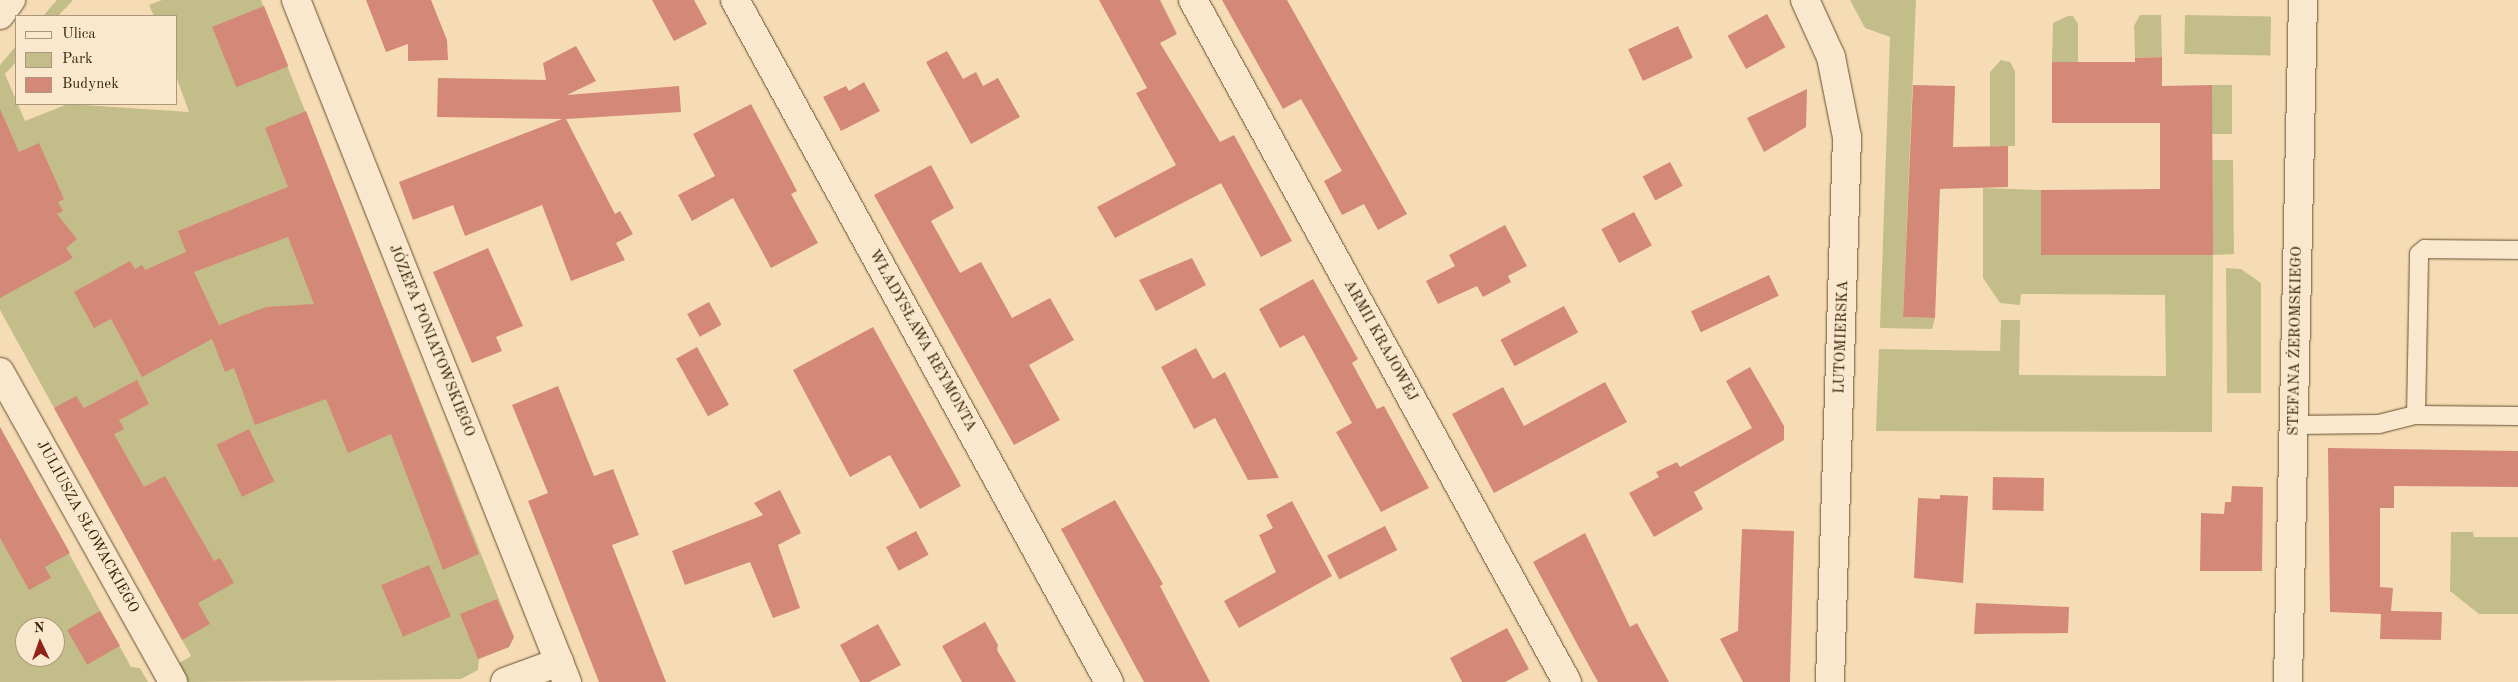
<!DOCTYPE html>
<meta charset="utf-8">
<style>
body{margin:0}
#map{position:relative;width:2518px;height:682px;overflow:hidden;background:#f6dcb4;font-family:"Old Standard TT",serif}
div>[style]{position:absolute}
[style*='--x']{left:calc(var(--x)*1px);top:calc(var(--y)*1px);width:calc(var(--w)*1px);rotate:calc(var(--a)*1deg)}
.green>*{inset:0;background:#c3be89;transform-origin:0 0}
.building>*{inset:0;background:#d48978;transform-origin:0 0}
.roads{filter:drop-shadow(0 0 1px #664e2e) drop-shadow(0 0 1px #664e2e)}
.service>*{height:18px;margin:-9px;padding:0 9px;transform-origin:9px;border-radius:9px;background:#f9e8ce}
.minor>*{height:28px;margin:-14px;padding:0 14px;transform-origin:14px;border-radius:14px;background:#f9e8ce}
.tertiary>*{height:28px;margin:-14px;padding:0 14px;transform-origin:14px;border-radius:14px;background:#f9e8ce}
.secondary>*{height:28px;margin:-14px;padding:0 14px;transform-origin:14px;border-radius:14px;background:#f9e8ce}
span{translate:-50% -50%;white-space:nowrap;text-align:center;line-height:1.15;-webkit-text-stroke:5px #f9e8ce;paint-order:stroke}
.street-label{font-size:15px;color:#361e01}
.legend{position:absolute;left:15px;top:15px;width:162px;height:90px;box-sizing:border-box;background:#f9e8ce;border:1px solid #ab977c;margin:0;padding:6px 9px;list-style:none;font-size:15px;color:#361e01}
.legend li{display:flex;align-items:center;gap:10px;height:25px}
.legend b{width:25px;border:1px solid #ab977c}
.north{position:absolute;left:15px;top:617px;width:50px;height:50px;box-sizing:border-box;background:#f9e8ce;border:1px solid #ab977c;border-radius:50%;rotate:357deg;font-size:14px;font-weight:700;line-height:20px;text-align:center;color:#361e01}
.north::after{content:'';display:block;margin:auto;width:18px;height:22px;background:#8f2418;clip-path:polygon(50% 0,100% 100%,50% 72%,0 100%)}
</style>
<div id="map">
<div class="green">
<div style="clip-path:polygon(57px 0,73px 0,58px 16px,43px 16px)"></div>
<div style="clip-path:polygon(162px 0,261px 0,514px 637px,509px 647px,479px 659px,478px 670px,461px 679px,188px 682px,178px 664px,191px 656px,0 310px,0 65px,16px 46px,16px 62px,5px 74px,25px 121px,68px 104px,189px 112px,176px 76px,176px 16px,154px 16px,149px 5px)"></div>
<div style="clip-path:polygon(1850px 0,1916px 0,1903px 317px,1935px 318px,1932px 329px,1880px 328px,1890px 37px,1865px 28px)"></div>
<div style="clip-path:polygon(2140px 15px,2161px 15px,2162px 57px,2135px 58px,2134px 26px)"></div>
<div style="left:2185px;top:15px;width:86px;height:39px;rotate:1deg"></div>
<div style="clip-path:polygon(2068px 16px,2073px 16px,2078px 24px,2078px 62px,2052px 62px,2053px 23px)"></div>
<div style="clip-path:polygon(2001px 60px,2010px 62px,2015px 71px,2015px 146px,1990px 146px,1990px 72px)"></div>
<div style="left:2212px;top:85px;width:20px;height:49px"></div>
<div style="clip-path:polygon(2212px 160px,2233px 160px,2234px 254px,2213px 255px,2212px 432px,1876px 431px,1879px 349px,2000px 351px,2001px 320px,2020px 320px,2019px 375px,2166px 376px,2165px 295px,2021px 294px,2020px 305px,2000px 303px,1983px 278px,1983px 188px,2041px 190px,2041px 255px,2212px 255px)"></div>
<div style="clip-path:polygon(2226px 268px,2241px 269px,2261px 283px,2261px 393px,2227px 393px)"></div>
<div style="clip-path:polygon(evenodd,0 427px,131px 667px,140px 668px,148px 682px,0 682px,0 427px,25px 627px,55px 627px,55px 657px,25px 657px,25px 627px)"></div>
<div style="clip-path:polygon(2451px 532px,2473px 532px,2474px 537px,2518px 537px,2518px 614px,2479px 614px,2450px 591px)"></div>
</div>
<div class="building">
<div style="clip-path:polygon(366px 0,431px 0,447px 40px,448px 60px,408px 61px,408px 44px,386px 52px)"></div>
<div style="clip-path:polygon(652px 0,694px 0,707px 24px,674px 41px)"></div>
<div style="clip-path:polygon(1099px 0,1160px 0,1177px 34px,1160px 43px,1220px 142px,1234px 135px,1292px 241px,1261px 257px,1221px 183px,1115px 238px,1097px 207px,1176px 165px,1136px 93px,1147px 88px)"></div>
<div style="clip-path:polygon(1222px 0,1287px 0,1407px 214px,1378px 230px,1364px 204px,1342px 215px,1324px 181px,1342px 171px,1301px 99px,1283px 109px)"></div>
<div style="left:264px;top:6px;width:65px;height:56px;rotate:68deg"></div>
<div style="left:1767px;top:14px;width:38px;height:45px;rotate:61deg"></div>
<div style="left:1678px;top:26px;width:35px;height:55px;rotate:65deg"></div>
<div style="clip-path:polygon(576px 46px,596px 81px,567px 95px,679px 86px,681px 112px,566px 119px,615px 214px,620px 211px,633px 234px,616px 243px,625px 260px,571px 281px,542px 205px,465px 236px,453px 205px,413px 220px,399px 182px,562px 119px,437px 117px,438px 78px,546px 80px,543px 63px)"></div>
<div style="clip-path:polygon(947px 51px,963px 79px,976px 72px,983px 86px,998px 78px,1020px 117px,971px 144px,926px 62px)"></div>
<div style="clip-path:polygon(2162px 57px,2162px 86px,2212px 85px,2213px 255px,2041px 255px,2041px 190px,2160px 189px,2160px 123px,2052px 123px,2052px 62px,2135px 62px,2135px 58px)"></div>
<div style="clip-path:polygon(864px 82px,880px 111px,841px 131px,823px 97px,846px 86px,849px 91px)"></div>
<div style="clip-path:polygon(1913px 85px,1955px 86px,1953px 147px,2008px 146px,2008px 187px,1940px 189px,1935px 318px,1903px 317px)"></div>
<div style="clip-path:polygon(1807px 89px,1806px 127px,1764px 152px,1747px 118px)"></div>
<div style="clip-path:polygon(751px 104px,797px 191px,791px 194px,818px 243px,771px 268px,733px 198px,692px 221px,678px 195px,715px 176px,693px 134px)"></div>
<div style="clip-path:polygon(0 109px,19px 152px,39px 143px,64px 199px,58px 202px,63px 211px,57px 214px,77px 239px,66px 248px,73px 258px,0 298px)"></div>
<div style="clip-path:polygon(evenodd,306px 111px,479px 554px,443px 570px,391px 434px,348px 453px,326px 399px,255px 425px,234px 368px,225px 372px,212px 339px,142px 377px,111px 319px,94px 328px,74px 292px,130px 261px,135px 269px,142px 265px,145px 270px,186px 252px,178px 231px,288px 187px,265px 128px,306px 111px,288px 237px,314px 304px,266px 307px,219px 325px,194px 272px,288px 237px)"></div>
<div style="left:1670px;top:162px;width:27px;height:31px;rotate:62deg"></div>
<div style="clip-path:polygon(931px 165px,954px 208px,931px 221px,960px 273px,981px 262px,1012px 318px,1050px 298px,1074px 340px,1029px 365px,1060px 420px,1014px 445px,874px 195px)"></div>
<div style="left:1634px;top:212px;width:38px;height:37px;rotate:62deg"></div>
<div style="clip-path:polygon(1505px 225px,1527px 266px,1508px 276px,1511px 282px,1483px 297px,1477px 286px,1438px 304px,1426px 281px,1455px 266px,1449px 255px)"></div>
<div style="clip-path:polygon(488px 248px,523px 326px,496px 337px,502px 351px,472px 363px,433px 272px)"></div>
<div style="clip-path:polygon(1192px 258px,1206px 285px,1156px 311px,1139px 280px)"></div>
<div style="left:1769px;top:275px;width:23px;height:86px;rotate:65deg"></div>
<div style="clip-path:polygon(1313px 279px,1358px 359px,1352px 363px,1377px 409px,1384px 406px,1429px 488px,1381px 512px,1336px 432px,1352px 423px,1304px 335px,1280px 348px,1259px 309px)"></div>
<div style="left:709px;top:302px;width:26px;height:25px;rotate:61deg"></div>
<div style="left:1564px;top:306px;width:30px;height:72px;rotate:62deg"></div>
<div style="clip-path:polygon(873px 327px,961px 486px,920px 509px,890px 455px,850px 477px,793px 370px)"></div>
<div style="left:697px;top:347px;width:66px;height:24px;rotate:61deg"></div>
<div style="clip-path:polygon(1196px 348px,1213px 379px,1225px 372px,1279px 478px,1248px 480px,1215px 418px,1194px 429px,1161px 367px)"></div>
<div style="clip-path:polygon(1750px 367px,1784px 426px,1784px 440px,1694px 492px,1703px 509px,1654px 537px,1629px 493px,1659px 477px,1656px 472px,1677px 462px,1680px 467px,1752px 428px,1726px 381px)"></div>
<div style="clip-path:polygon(137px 380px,149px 404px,119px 420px,124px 429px,114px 434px,144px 487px,165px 476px,214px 561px,220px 558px,234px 583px,198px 603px,210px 624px,182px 640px,54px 408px,76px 396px,84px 408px)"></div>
<div style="clip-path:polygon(1605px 382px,1627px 422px,1494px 493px,1452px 414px,1503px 387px,1524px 426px)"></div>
<div style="clip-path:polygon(558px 386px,594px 476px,613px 469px,639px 535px,612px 545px,666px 682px,599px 682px,528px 501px,548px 493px,512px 405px)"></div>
<div style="clip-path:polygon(0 427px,70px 553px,45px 567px,51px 578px,29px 590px,0 538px)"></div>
<div style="left:249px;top:429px;width:58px;height:36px;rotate:64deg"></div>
<div style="clip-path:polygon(2328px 448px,2518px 451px,2518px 487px,2394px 486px,2394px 508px,2380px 508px,2380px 587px,2393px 588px,2391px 611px,2442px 612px,2441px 640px,2380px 639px,2381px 614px,2330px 612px)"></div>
<div style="left:1993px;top:477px;width:51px;height:33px;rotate:1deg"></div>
<div style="clip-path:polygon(2232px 486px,2263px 487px,2262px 571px,2200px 571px,2201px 513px,2224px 514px,2225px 502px,2231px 502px)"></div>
<div style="clip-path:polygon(780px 490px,801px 533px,778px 545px,800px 608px,773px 618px,750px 562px,685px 585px,672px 551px,763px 515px,754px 503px)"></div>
<div style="clip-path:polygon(1940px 495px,1968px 496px,1963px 583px,1914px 578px,1918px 498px,1940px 499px)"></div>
<div style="clip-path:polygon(1115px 500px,1163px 584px,1160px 586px,1210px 682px,1144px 682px,1061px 529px)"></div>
<div style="clip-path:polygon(1292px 501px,1332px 576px,1239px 628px,1224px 601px,1276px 572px,1259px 535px,1273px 528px,1266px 515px)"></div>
<div style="left:1385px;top:526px;width:27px;height:65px;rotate:63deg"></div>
<div style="clip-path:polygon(1742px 529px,1794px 531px,1790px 682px,1743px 682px,1720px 639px,1738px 631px)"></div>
<div style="left:916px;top:531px;width:27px;height:34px;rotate:62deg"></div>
<div style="clip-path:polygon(1585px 533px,1630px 627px,1637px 623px,1669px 682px,1598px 682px,1576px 642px,1533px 562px)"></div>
<div style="left:429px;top:565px;width:56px;height:52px;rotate:67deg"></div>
<div style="clip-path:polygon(497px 599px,514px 637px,509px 647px,478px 659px,460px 614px)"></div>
<div style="clip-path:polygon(1976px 603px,2069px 607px,2068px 633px,1974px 634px)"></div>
<div style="left:100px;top:611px;width:40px;height:38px;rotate:60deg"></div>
<div style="clip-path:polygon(985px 622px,998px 645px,997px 650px,1016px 682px,962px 682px,942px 646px)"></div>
<div style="clip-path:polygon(878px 624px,901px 665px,869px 682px,860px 682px,840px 645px)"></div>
<div style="clip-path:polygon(1507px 628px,1529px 669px,1505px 682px,1462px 682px,1450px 658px)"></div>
</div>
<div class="roads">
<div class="service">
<div style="--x:2416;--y:415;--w:161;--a:-88.9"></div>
<div style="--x:2419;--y:254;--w:8;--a:-40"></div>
<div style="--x:2425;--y:249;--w:93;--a:0.6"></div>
<div style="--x:2295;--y:425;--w:84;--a:-0.7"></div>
<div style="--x:2379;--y:424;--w:38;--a:-14"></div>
<div style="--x:2416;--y:415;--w:102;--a:0.6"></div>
</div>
<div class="minor">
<div style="--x:296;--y:0;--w:734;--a:68.33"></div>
<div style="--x:735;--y:0;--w:778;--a:61.26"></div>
<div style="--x:1193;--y:0;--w:778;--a:61.26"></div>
<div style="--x:0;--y:372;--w:355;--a:60.8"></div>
<div style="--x:505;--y:682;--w:58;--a:-20.3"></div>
<div style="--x:2288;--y:682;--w:682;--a:-88.74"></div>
</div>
<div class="tertiary">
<div style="--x:1805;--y:0;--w:63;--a:65.5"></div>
<div style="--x:1831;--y:57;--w:82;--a:78.7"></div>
<div style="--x:1847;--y:137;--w:545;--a:91.79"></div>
</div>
<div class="secondary">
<div style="--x:0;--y:15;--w:19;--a:-54"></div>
</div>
</div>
<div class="street-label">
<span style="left:1842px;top:337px;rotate:-88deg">LUTOMIERSKA</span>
<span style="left:431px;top:341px;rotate:68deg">JÓZEFA PONIATOWSKIEGO</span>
<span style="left:922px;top:341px;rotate:61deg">WŁADYSŁAWA REYMONTA</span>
<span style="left:1380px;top:341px;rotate:61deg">ARMII KRAJOWEJ</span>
<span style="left:2296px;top:341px;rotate:-89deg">STEFANA ŻEROMSKIEGO</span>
<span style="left:87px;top:527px;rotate:61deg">JULIUSZA SŁOWACKIEGO</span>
</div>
<ul class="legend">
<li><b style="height:6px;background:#f9e8ce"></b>Ulica</li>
<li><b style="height:14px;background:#c3be89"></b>Park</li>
<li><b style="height:14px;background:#d48978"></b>Budynek</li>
</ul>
<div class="north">N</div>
</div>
